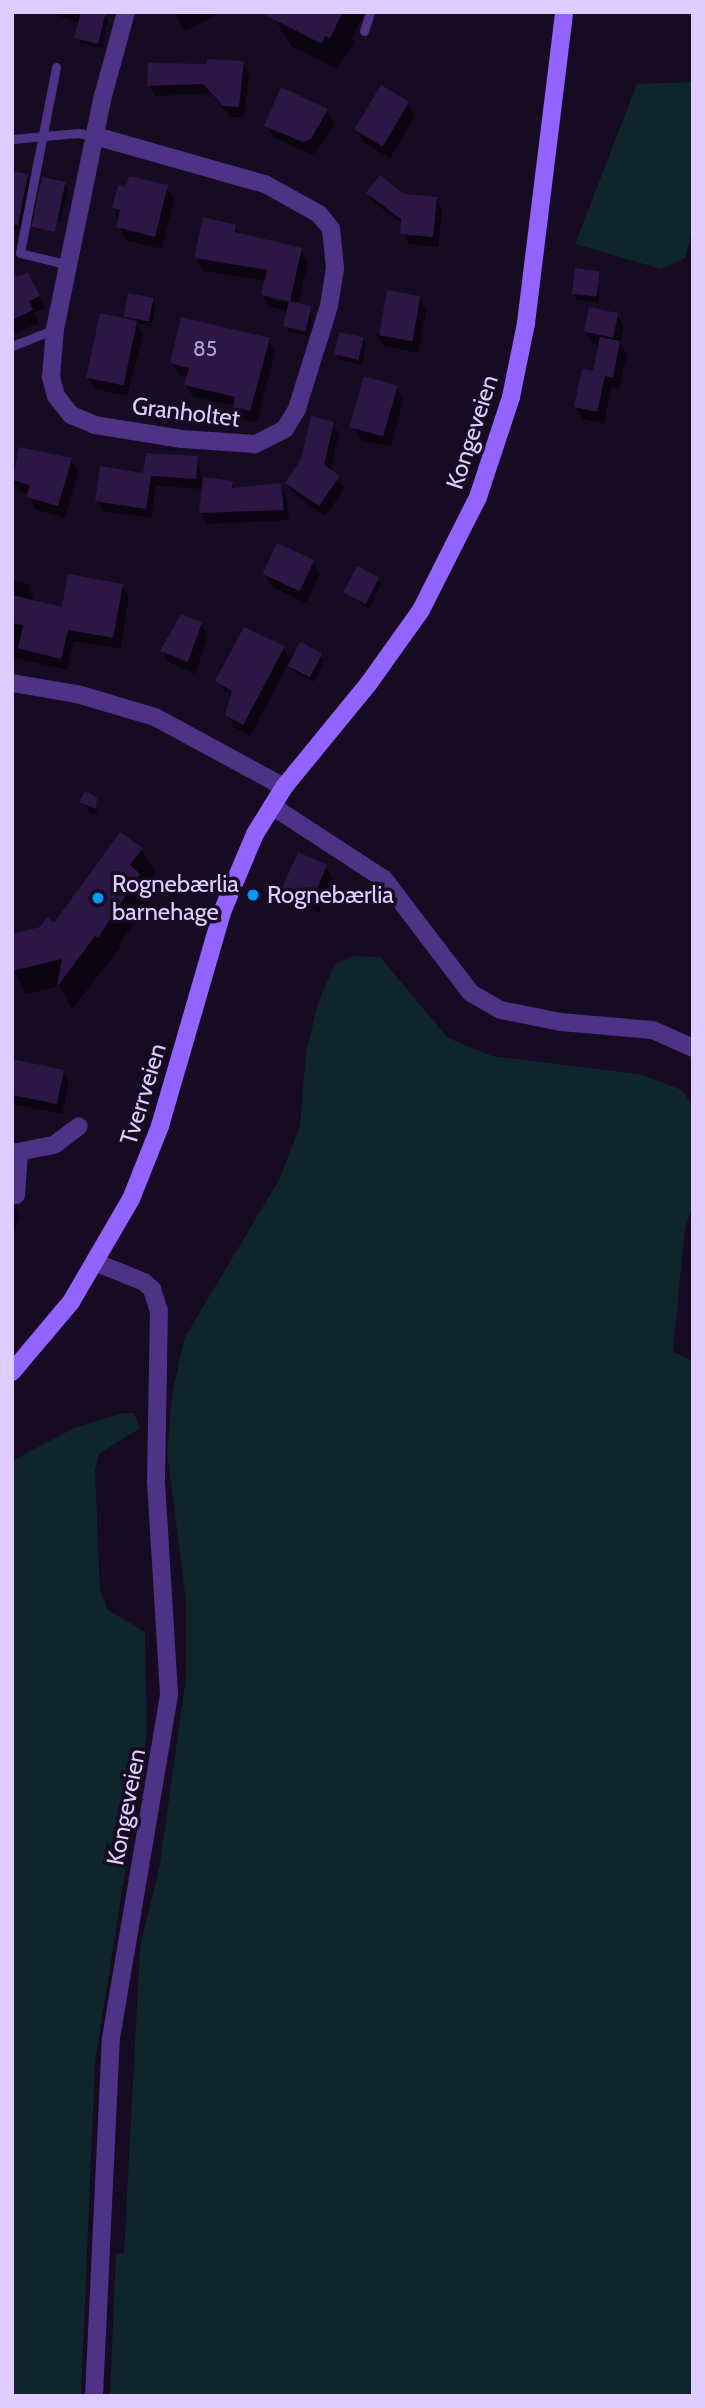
<!DOCTYPE html>
<meta charset="utf-8">
<style>
body{margin:0}
#map{position:relative;width:705px;height:2408px;overflow:hidden;background:#160b22;font-family:Cabin,sans-serif}
div>[style]{position:absolute}
[style*='--x']{left:calc(var(--x)*1px);top:calc(var(--y)*1px);width:calc(var(--w)*1px);rotate:calc(var(--a)*1deg)}
.green>*{inset:0;background:#0e252c}
.shadow>*{inset:0;background:#0007}
.building>*{inset:0;background:#2c1644;transform-origin:0 0}
.service>*{height:9px;margin:-4.5px;padding:0 4.5px;transform-origin:4.5px;border-radius:4.5px;background:#4d3285}
.minor>*{height:18px;margin:-9px;padding:0 9px;transform-origin:9px;border-radius:9px;background:#4d3285}
.secondary>*{height:18px;margin:-9px;padding:0 9px;transform-origin:9px;border-radius:9px;background:#9363ff}
.dots>*{width:19px;height:19px;translate:-50% -50%;box-sizing:border-box;border:4px solid #160b22;border-radius:50%}
span{translate:-50% -50%;white-space:nowrap;text-align:center;line-height:1.15;-webkit-text-stroke:7px #160b22;paint-order:stroke}
.number-label{font-size:21px;color:#b39ed0}
.number-label span{-webkit-text-stroke-width:0}
.street-label{font-size:24px;color:#e0ccff}
.poi-label{font-size:24px;color:#e0ccff}
.left{translate:0 -50%;text-align:left}
.frame{position:absolute;inset:0;border:14px solid #e0ccff;pointer-events:none}
</style>
<div id="map">
<div class="green">
<div style="clip-path:polygon(693px 82px,693px 222px,686px 258px,661px 269px,575px 244px,637px 84px)"></div>
<div style="clip-path:polygon(353px 956px,380px 957px,448px 1038px,492px 1056px,639px 1074px,682px 1090px,693px 1106px,693px 1205px,685px 1228px,673px 1352px,693px 1361px,693px 2396px,110px 2396px,116px 2254px,124px 2253px,140px 1948px,160px 1864px,186px 1677px,186px 1602px,167px 1451px,173px 1389px,185px 1337px,279px 1180px,300px 1126px,306px 1053px,318px 1003px,335px 964px)"></div>
<div style="clip-path:polygon(123px 1413px,134px 1413px,140px 1428px,99px 1454px,95px 1469px,100px 1590px,108px 1610px,145px 1632px,147px 1733px,95px 2062px,81px 2396px,12px 2396px,12px 1461px,74px 1428px)"></div>
</div>
<div class="shadow">
<div style="clip-path:polygon(90px 12px,105px 16px,108px 22px,101px 49px,80px 43px,80px 23px,47px 12px)"></div>
<div style="clip-path:polygon(174px 12px,218px 12px,219px 14px,185px 31px)"></div>
<div style="clip-path:polygon(279px 12px,365px 12px,352px 38px,355px 43px,337px 69px,291px 46px,275px 19px)"></div>
<div style="clip-path:polygon(243px 63px,249px 74px,244px 117px,231px 117px,211px 94px,155px 96px,149px 85px,209px 66px)"></div>
<div style="clip-path:polygon(408px 103px,415px 116px,390px 158px,364px 142px,357px 130px)"></div>
<div style="clip-path:polygon(327px 111px,334px 123px,317px 152px,311px 154px,274px 138px,266px 125px)"></div>
<div style="clip-path:polygon(12px 172px,27px 176px,30px 182px,21px 230px,12px 229px)"></div>
<div style="clip-path:polygon(64px 183px,68px 189px,61px 221px,37px 231px,34px 226px)"></div>
<div style="clip-path:polygon(167px 187px,174px 199px,162px 249px,125px 240px,114px 208px)"></div>
<div style="clip-path:polygon(368px 193px,436px 198px,442px 209px,438px 247px,408px 244px,403px 224px,374px 203px)"></div>
<div style="clip-path:polygon(evenodd,235px 227px,240px 235px,301px 249px,308px 262px,298px 305px,313px 314px,308px 336px,288px 332px,288px 311px,270px 307px,263px 295px,266px 281px,203px 271px,196px 258px,235px 227px,270px 295px,299px 302px,298px 305px,270px 299px,270px 295px)"></div>
<div style="clip-path:polygon(599px 273px,599px 302px,577px 300px,573px 294px)"></div>
<div style="clip-path:polygon(12px 274px,35px 286px,45px 309px,34px 313px,39px 323px,12px 335px)"></div>
<div style="clip-path:polygon(419px 298px,426px 311px,418px 353px,384px 346px,376px 334px)"></div>
<div style="clip-path:polygon(153px 300px,156px 306px,151px 326px,136px 323px,143px 335px,127px 396px,95px 389px,87px 376px,128px 321px,125px 316px)"></div>
<div style="clip-path:polygon(617px 314px,624px 327px,620px 344px,627px 355px,619px 389px,612px 387px,604px 424px,583px 419px,576px 407px,594px 373px,600px 345px,593px 344px,585px 331px)"></div>
<div style="clip-path:polygon(362px 338px,366px 344px,362px 365px,340px 360px,337px 355px)"></div>
<div style="clip-path:polygon(268px 339px,275px 351px,257px 422px,242px 419px,235px 406px,193px 397px,186px 385px,188px 377px,179px 375px,172px 363px)"></div>
<div style="clip-path:polygon(396px 386px,403px 399px,391px 447px,361px 440px,354px 427px)"></div>
<div style="clip-path:polygon(333px 423px,339px 434px,330px 472px,345px 488px,325px 516px,293px 493px,287px 483px)"></div>
<div style="clip-path:polygon(20px 449px,71px 459px,78px 472px,65px 518px,35px 509px,29px 494px,19px 491px,12px 477px)"></div>
<div style="clip-path:polygon(197px 457px,202px 479px,232px 482px,236px 490px,280px 485px,286px 496px,289px 520px,207px 524px,201px 513px,204px 489px,156px 486px,151px 518px,103px 511px,97px 501px,144px 475px)"></div>
<div style="clip-path:polygon(313px 562px,320px 574px,306px 603px,272px 587px,265px 574px)"></div>
<div style="clip-path:polygon(378px 578px,381px 584px,369px 609px,346px 593px)"></div>
<div style="clip-path:polygon(12px 580px,29px 584px,34px 602px,63px 609px,122px 586px,129px 598px,120px 649px,74px 641px,67px 670px,12px 657px)"></div>
<div style="clip-path:polygon(201px 624px,208px 636px,195px 674px,170px 663px,162px 651px)"></div>
<div style="clip-path:polygon(283px 647px,292px 662px,320px 654px,324px 660px,314px 682px,294px 672px,289px 663px,250px 736px,234px 727px,227px 714px,232px 698px,217px 681px)"></div>
<div style="clip-path:polygon(92px 793px,95px 799px,98px 814px,89px 813px,82px 796px)"></div>
<div style="clip-path:polygon(141px 849px,155px 872px,145px 885px,153px 898px,119px 944px,121px 947px,72px 1009px,59px 986px,27px 994px,13px 970px,55px 925px)"></div>
<div style="clip-path:polygon(326px 867px,333px 879px,319px 912px,292px 900px,284px 888px)"></div>
<div style="clip-path:polygon(12px 1061px,63px 1071px,69px 1082px,62px 1114px,12px 1104px)"></div>
<div style="clip-path:polygon(12px 1203px,20px 1216px,12px 1237px)"></div>
</div>
<div class="building">
<div style="clip-path:polygon(81px 12px,106px 12px,98px 44px,74px 38px)"></div>
<div style="clip-path:polygon(259px 12px,343px 12px,330px 38px,325px 36px,322px 44px)"></div>
<div style="clip-path:polygon(207px 59px,244px 61px,239px 107px,223px 106px,203px 84px,147px 86px,148px 63px,207px 64px)"></div>
<div style="left:381px;top:85px;width:33px;height:52px;rotate:31deg"></div>
<div style="clip-path:polygon(281px 87px,328px 109px,311px 139px,303px 142px,264px 126px)"></div>
<div style="clip-path:polygon(12px 171px,28px 174px,18px 225px,12px 224px)"></div>
<div style="clip-path:polygon(380px 175px,404px 194px,437px 197px,433px 237px,400px 234px,401px 219px,366px 193px)"></div>
<div style="clip-path:polygon(129px 176px,168px 185px,155px 237px,116px 227px,120px 210px,112px 208px,118px 185px,126px 187px)"></div>
<div style="left:42px;top:177px;width:24px;height:51px;rotate:12deg"></div>
<div style="clip-path:polygon(203px 217px,236px 225px,235px 232px,302px 248px,290px 301px,261px 295px,267px 270px,194px 258px)"></div>
<div style="clip-path:polygon(12px 267px,17px 277px,28px 272px,40px 296px,29px 301px,33px 310px,12px 320px)"></div>
<div style="left:575px;top:268px;width:25px;height:26px;rotate:7deg"></div>
<div style="left:387px;top:290px;width:34px;height:46px;rotate:10deg"></div>
<div style="left:128px;top:293px;width:26px;height:24px;rotate:11deg"></div>
<div style="left:289px;top:301px;width:23px;height:26px;rotate:13deg"></div>
<div style="left:589px;top:307px;width:30px;height:25px;rotate:12deg"></div>
<div style="left:100px;top:313px;width:38px;height:66px;rotate:12deg"></div>
<div style="clip-path:polygon(181px 317px,270px 338px,250px 411px,233px 407px,235px 397px,184px 385px,189px 368px,170px 363px)"></div>
<div style="left:339px;top:332px;width:25px;height:23px;rotate:12deg"></div>
<div style="clip-path:polygon(600px 337px,620px 341px,613px 378px,605px 376px,597px 412px,574px 407px,582px 369px,593px 371px)"></div>
<div style="left:364px;top:376px;width:35px;height:53px;rotate:16deg"></div>
<div style="clip-path:polygon(311px 416px,334px 422px,324px 465px,340px 476px,319px 506px,285px 483px,301px 459px)"></div>
<div style="clip-path:polygon(19px 447px,72px 458px,58px 506px,26px 497px,30px 485px,12px 480px)"></div>
<div style="clip-path:polygon(146px 453px,198px 456px,196px 479px,151px 476px,146px 509px,95px 501px,100px 466px,143px 473px)"></div>
<div style="clip-path:polygon(203px 477px,233px 481px,232px 488px,281px 483px,284px 510px,199px 513px)"></div>
<div style="left:277px;top:543px;width:41px;height:34px;rotate:25deg"></div>
<div style="left:357px;top:566px;width:25px;height:30px;rotate:27deg"></div>
<div style="clip-path:polygon(68px 574px,123px 584px,113px 638px,68px 630px,61px 659px,18px 648px,23px 625px,12px 623px,12px 595px,62px 607px)"></div>
<div style="clip-path:polygon(181px 614px,202px 622px,188px 662px,160px 651px)"></div>
<div style="clip-path:polygon(244px 627px,285px 646px,243px 725px,225px 715px,232px 691px,215px 681px)"></div>
<div style="left:300px;top:642px;width:25px;height:27px;rotate:27deg"></div>
<div style="clip-path:polygon(85px 791px,97px 797px,96px 809px,79px 802px)"></div>
<div style="clip-path:polygon(120px 832px,143px 848px,130px 865px,140px 874px,98px 938px,95px 936px,57px 987px,62px 959px,12px 971px,12px 934px,40px 927px,47px 917px,54px 923px)"></div>
<div style="left:298px;top:852px;width:32px;height:39px;rotate:24deg"></div>
<div style="clip-path:polygon(12px 1059px,64px 1070px,57px 1104px,12px 1095px)"></div>
</div>
<div class="service">
<div style="--x:364;--y:31;--w:20;--a:-72"></div>
<div style="--x:56;--y:67;--w:189;--a:101"></div>
<div style="--x:20;--y:253;--w:50;--a:13.8"></div>
<div style="--x:12;--y:139;--w:66;--a:-5.2"></div>
<div style="--x:78;--y:133;--w:17;--a:10"></div>
<div style="--x:12;--y:346;--w:46;--a:-21.6"></div>
</div>
<div class="minor">
<div style="--x:95;--y:136;--w:177;--a:15.8"></div>
<div style="--x:265;--y:184;--w:62;--a:29.1"></div>
<div style="--x:319;--y:214;--w:19;--a:51"></div>
<div style="--x:331;--y:229;--w:39;--a:84"></div>
<div style="--x:335;--y:268;--w:38;--a:99"></div>
<div style="--x:329;--y:306;--w:108;--a:107.3"></div>
<div style="--x:297;--y:409;--w:23;--a:121"></div>
<div style="--x:285;--y:429;--w:34;--a:153"></div>
<div style="--x:255;--y:444;--w:73;--a:-176.1"></div>
<div style="--x:182;--y:439;--w:88;--a:-170.9"></div>
<div style="--x:95;--y:425;--w:26;--a:-157"></div>
<div style="--x:71;--y:415;--w:24;--a:-128"></div>
<div style="--x:56;--y:396;--w:20;--a:-105"></div>
<div style="--x:51;--y:377;--w:48;--a:-85.2"></div>
<div style="--x:55;--y:329;--w:238;--a:-78.4"></div>
<div style="--x:103;--y:96;--w:87;--a:-74.7"></div>
<div style="--x:12;--y:683;--w:66;--a:9.6"></div>
<div style="--x:77;--y:694;--w:81;--a:16.4"></div>
<div style="--x:155;--y:717;--w:147;--a:28.5"></div>
<div style="--x:272;--y:806;--w:134;--a:33.1"></div>
<div style="--x:384;--y:879;--w:143;--a:52.7"></div>
<div style="--x:471;--y:993;--w:34;--a:30"></div>
<div style="--x:501;--y:1010;--w:61;--a:11.3"></div>
<div style="--x:561;--y:1022;--w:92;--a:5"></div>
<div style="--x:653;--y:1030;--w:44;--a:24.2"></div>
<div style="--x:12;--y:1153;--w:43;--a:-10.8"></div>
<div style="--x:54;--y:1145;--w:31;--a:-37"></div>
<div style="--x:16;--y:1195;--w:41;--a:-85.8"></div>
<div style="--x:94;--y:2396;--w:358;--a:-87.3"></div>
<div style="--x:111;--y:2038;--w:349;--a:-80.4"></div>
<div style="--x:169;--y:1694;--w:214;--a:-93.5"></div>
<div style="--x:156;--y:1480;--w:169;--a:-89"></div>
<div style="--x:159;--y:1311;--w:23;--a:-108"></div>
<div style="--x:152;--y:1289;--w:11;--a:-139"></div>
<div style="--x:144;--y:1282;--w:51;--a:-158"></div>
</div>
<div class="secondary">
<div style="--x:12;--y:1372;--w:92;--a:-49.9"></div>
<div style="--x:71;--y:1302;--w:119;--a:-59.8"></div>
<div style="--x:131;--y:1199;--w:79;--a:-68.3"></div>
<div style="--x:160;--y:1126;--w:223;--a:-73.8"></div>
<div style="--x:222;--y:912;--w:85;--a:-67.1"></div>
<div style="--x:255;--y:834;--w:55;--a:-58.3"></div>
<div style="--x:284;--y:787;--w:134;--a:-50.7"></div>
<div style="--x:369;--y:683;--w:90;--a:-54.5"></div>
<div style="--x:421;--y:610;--w:127;--a:-63.2"></div>
<div style="--x:478;--y:497;--w:105;--a:-71.7"></div>
<div style="--x:511;--y:397;--w:76;--a:-78.5"></div>
<div style="--x:526;--y:323;--w:313;--a:-83"></div>
</div>
<div class="dots">
<div style="left:253px;top:895px;background:#0099f7"></div>
<div style="left:98px;top:898px;background:#0099f7"></div>
</div>
<div class="number-label">
<span style="left:205px;top:349px">85</span>
</div>
<div class="street-label">
<span style="left:186px;top:412px;rotate:7deg">Granholtet</span>
<span style="left:472px;top:432px;rotate:-72deg">Kongeveien</span>
<span style="left:143px;top:1094px;rotate:-73deg">Tverrveien</span>
<span style="left:126px;top:1807px;rotate:-79deg">Kongeveien</span>
</div>
<div class="poi-label">
<span class="left" style="left:112px;top:898px">Rognebærlia<br>barnehage</span>
<span class="left" style="left:267px;top:895px">Rognebærlia</span>
</div>
<div class="frame"></div>
</div>
